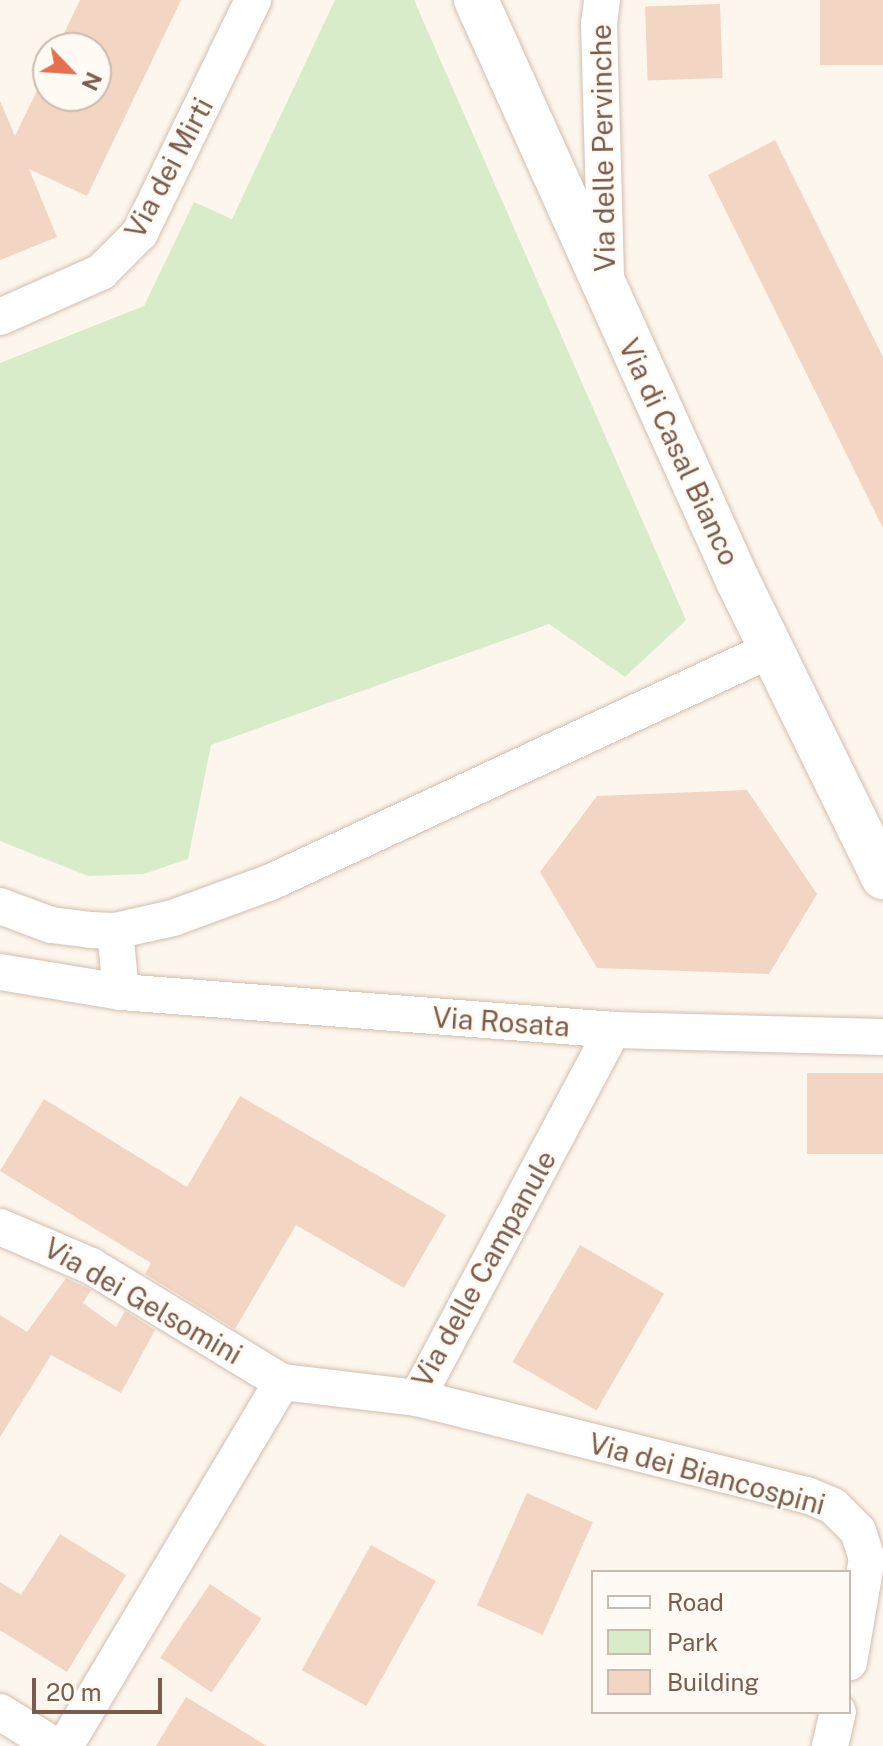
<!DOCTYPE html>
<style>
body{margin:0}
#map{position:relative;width:883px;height:1746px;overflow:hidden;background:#fdf6ec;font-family:"Public Sans",sans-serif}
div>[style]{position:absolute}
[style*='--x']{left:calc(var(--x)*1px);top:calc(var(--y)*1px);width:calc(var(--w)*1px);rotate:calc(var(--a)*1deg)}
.green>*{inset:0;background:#d8ecc9}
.building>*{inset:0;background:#f3d5c3;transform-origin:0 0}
.roads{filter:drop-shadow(0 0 2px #d1beb0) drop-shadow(0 0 2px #d1beb0)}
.minor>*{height:36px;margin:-18px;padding:0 18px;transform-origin:18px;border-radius:18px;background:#fff}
.secondary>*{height:44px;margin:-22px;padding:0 22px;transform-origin:22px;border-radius:22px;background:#fff}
span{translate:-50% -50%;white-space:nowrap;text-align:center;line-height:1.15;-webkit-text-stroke:6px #fffaf3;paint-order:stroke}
.street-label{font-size:28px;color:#7a5c4d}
.legend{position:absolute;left:591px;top:1570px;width:260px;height:144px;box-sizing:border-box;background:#fffaf3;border:2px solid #cabbb1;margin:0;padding:10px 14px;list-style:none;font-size:24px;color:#7a5c4d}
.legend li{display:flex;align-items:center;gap:16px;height:40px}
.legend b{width:40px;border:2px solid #cabbb1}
.north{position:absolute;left:32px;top:32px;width:80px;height:80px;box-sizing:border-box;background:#fffaf3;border:2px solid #cabbb1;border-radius:50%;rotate:115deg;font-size:22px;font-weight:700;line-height:32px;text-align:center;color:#7a5c4d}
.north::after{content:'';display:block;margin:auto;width:28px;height:36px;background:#e76f51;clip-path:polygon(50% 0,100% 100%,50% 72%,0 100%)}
.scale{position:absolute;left:32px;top:1678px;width:130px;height:36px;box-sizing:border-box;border:4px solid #7a5c4d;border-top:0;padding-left:10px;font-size:24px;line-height:28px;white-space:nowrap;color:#7a5c4d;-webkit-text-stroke:6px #fffaf3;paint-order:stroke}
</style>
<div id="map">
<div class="green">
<div style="clip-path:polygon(335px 0,414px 0,686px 620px,625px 677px,549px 624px,211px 745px,188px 859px,144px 874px,88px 876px,0 841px,0 363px,144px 306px,194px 202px,232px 219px)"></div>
</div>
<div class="building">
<div style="clip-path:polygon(80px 0,181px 0,87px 196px,29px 169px,57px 237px,0 260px,0 101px,15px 136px,48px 68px,48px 96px,96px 96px,96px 48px,57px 48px)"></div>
<div style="left:820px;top:0;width:63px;height:65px"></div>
<div style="left:720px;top:4px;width:74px;height:75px;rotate:88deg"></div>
<div style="clip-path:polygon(775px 140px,883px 357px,883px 528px,708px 175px)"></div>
<div style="clip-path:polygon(747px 790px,817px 894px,769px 974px,597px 968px,540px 872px,597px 796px)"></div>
<div style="left:883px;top:1073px;width:81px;height:76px;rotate:90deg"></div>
<div style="clip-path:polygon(240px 1096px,446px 1215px,404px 1288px,296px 1225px,235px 1329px,145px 1274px,151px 1263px,0 1171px,44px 1099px,187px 1187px)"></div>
<div style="left:580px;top:1245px;width:97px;height:135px;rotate:30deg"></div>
<div style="clip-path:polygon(66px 1278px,91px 1290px,83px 1303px,116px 1327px,125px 1311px,155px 1330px,121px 1393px,51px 1355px,0 1437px,0 1315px,27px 1332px)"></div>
<div style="left:527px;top:1493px;width:72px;height:123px;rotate:24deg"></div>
<div style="clip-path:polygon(60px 1534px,126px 1575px,67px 1672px,0 1630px,0 1582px,21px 1595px)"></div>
<div style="left:371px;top:1545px;width:74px;height:143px;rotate:29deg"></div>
<div style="left:210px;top:1584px;width:62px;height:89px;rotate:34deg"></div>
<div style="clip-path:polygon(186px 1697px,267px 1746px,156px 1746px)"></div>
</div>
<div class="roads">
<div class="minor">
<div style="--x:602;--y:0;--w:24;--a:97"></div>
<div style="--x:599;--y:24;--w:255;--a:88.4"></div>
<div style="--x:0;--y:317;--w:111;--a:-24"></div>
<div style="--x:101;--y:272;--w:55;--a:-45"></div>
<div style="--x:140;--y:233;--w:259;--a:-64.1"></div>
<div style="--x:0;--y:906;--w:54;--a:20.4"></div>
<div style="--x:51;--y:925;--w:39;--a:7"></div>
<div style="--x:90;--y:930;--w:25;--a:2"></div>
<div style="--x:115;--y:931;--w:59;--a:-12.6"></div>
<div style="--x:173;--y:918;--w:104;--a:-20.2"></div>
<div style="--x:271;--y:882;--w:550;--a:-24.94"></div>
<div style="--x:0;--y:972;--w:123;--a:9.4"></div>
<div style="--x:121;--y:992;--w:61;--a:-95.6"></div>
<div style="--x:121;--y:992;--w:493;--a:4.4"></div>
<div style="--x:613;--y:1030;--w:270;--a:1.5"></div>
<div style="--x:0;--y:1227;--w:99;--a:23.2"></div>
<div style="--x:91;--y:1266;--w:223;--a:31.3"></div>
<div style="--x:417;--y:1398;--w:402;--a:14"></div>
<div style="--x:807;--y:1495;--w:28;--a:23"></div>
<div style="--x:833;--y:1506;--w:35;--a:45"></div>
<div style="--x:858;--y:1531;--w:28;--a:72"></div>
<div style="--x:867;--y:1558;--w:106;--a:99.8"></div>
<div style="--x:0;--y:1712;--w:65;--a:31.7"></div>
<div style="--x:65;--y:1746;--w:424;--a:-59.2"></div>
<div style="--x:282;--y:1382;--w:136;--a:6.8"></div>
<div style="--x:417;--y:1398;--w:417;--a:-62"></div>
<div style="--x:830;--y:1746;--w:35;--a:-77"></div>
</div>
<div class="secondary">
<div style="--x:476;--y:0;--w:637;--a:65.73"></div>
<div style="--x:738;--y:581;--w:330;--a:63.9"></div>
</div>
</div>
<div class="street-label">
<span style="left:603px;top:148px;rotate:-91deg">Via delle Pervinche</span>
<span style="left:169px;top:168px;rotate:-62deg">Via dei Mirti</span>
<span style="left:679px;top:452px;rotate:65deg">Via di Casal Bianco</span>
<span style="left:501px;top:1022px;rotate:4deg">Via Rosata</span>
<span style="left:484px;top:1269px;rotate:-61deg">Via delle Campanule</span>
<span style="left:143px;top:1301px;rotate:30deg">Via dei Gelsomini</span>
<span style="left:707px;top:1474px;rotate:15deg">Via dei Biancospini</span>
</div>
<ul class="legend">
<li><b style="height:10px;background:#fff"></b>Road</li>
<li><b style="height:22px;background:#d8ecc9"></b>Park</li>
<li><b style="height:22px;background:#f3d5c3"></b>Building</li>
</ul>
<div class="north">N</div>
<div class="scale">20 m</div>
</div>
